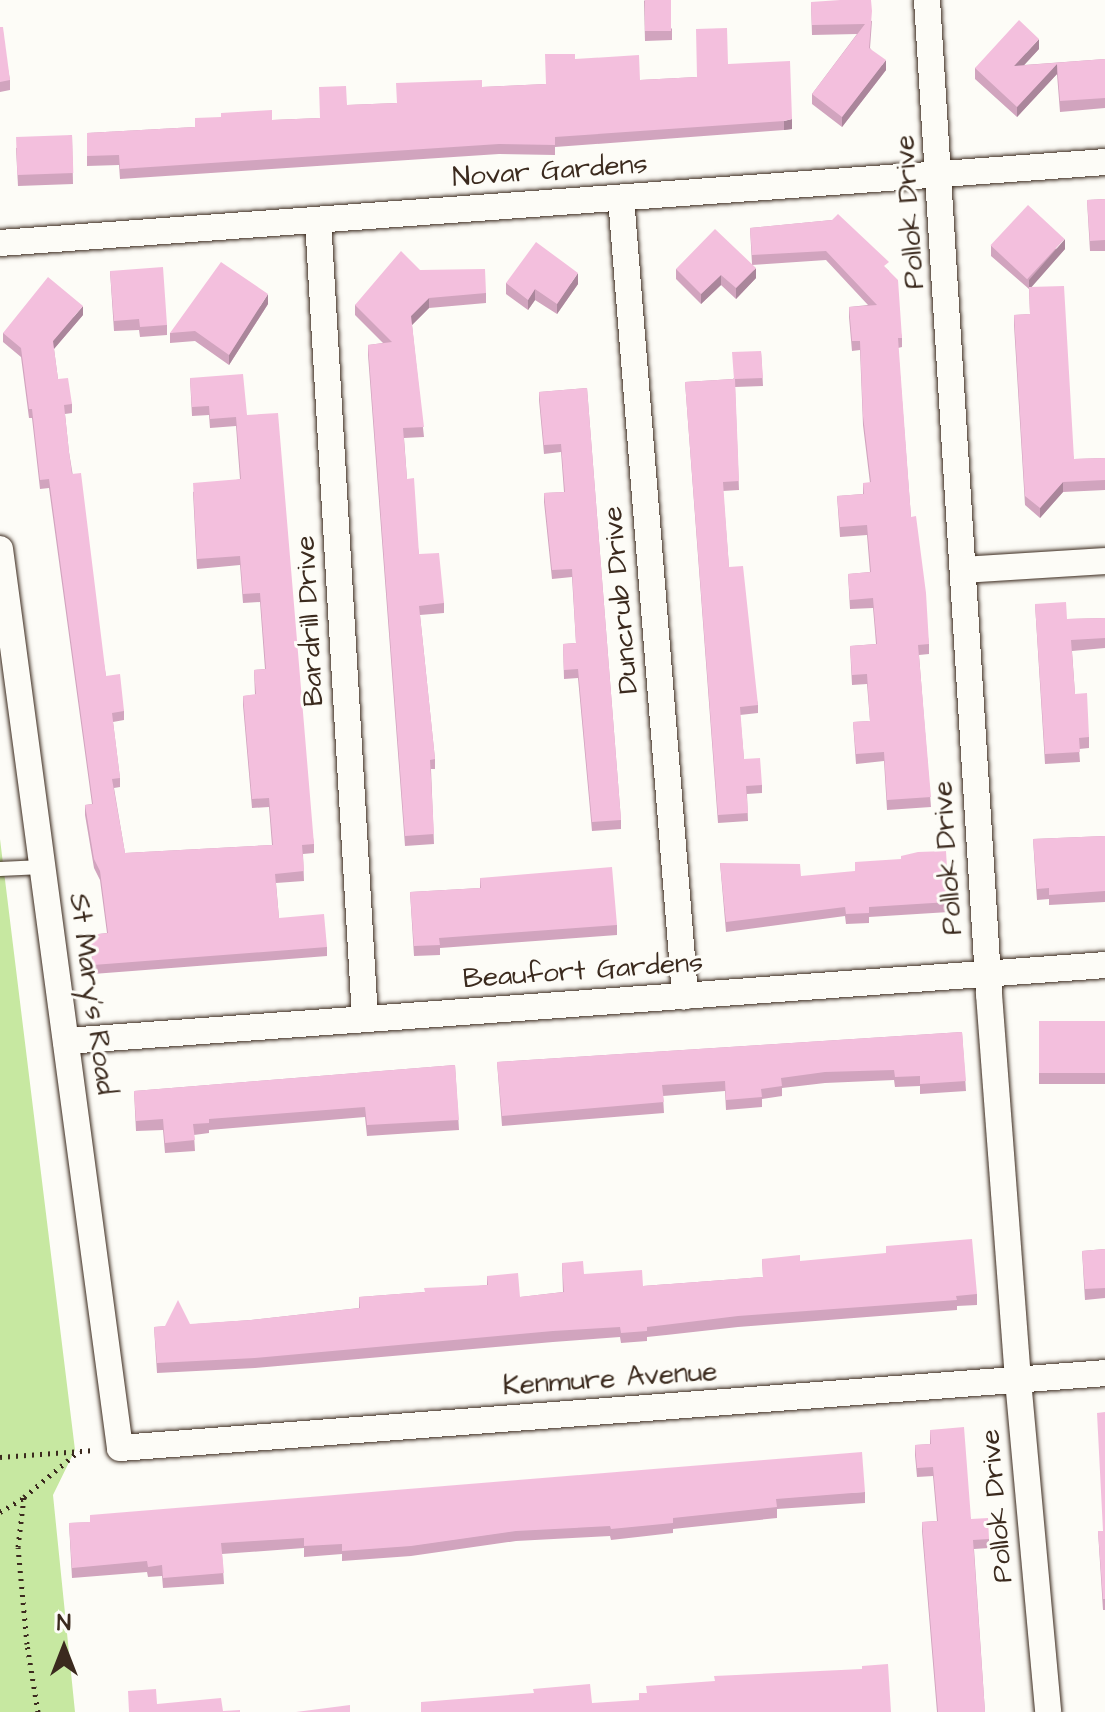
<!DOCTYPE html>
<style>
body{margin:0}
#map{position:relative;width:1105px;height:1712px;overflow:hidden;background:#fdfcf7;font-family:"Architects Daughter",sans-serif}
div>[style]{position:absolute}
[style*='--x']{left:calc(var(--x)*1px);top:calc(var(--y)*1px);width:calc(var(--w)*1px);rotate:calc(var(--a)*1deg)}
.green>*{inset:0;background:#c7e8a1}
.path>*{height:5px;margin-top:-2.5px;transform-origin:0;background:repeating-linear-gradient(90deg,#3b2a1e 0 2px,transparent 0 8px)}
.roads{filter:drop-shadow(0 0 2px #3b2a1e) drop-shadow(0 0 2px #3b2a1e)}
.lane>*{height:14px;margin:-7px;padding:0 7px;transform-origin:7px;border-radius:7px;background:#fdfcf7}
.street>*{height:26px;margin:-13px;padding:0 13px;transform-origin:13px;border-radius:13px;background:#fdfcf7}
.wall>*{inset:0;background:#d1a4be;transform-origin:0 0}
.shaded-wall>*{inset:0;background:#aa869b}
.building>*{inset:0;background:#f3bfdd;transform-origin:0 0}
span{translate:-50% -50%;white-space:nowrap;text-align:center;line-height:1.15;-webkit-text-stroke:6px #fdfcf7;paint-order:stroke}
.street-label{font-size:28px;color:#3b2a1e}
.north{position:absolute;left:24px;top:1608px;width:80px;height:80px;-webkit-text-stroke:6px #fdfcf7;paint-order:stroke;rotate:0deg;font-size:22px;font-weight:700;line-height:32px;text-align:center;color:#3b2a1e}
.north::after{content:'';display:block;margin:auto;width:28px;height:36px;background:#3b2a1e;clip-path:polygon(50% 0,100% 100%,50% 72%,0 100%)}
</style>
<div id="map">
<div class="green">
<div style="clip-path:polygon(0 839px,75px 1450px,53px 1495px,75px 1712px,0 1712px)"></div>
</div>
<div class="path">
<div style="--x:0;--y:1457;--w:95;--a:-4.2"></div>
<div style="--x:0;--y:1512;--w:27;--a:-31"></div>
<div style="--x:38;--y:1712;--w:69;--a:-99.2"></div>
<div style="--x:27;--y:1644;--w:97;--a:-95.3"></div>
<div style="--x:18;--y:1547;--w:50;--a:-83.2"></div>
<div style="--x:24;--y:1497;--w:72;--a:-39.9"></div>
</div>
<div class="roads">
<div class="lane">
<div style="--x:0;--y:869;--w:42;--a:-2.7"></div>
</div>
<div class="street">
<div style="--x:927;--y:0;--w:996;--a:86.43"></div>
<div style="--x:989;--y:994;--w:387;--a:85.7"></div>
<div style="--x:1018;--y:1380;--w:333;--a:84.8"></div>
<div style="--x:621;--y:198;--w:801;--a:85.41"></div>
<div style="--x:318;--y:220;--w:800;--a:86.63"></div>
<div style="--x:0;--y:243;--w:1108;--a:-4.19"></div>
<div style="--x:0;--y:549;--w:907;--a:82.4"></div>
<div style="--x:120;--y:1448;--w:988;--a:-4.35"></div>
<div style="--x:963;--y:570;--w:142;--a:-3.6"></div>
<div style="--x:66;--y:1041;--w:1042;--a:-4.18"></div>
</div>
</div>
<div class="wall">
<div style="clip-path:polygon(644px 0,672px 29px,672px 40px,645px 41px)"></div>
<div style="clip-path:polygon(811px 2px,872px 21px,870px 48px,886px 70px,842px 127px,812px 104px,812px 94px,857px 34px,812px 35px)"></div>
<div style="clip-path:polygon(0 27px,10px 80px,10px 90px,0 92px)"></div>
<div style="clip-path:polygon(1039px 49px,1024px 65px,1105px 59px,1105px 108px,1060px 112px,1057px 74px,1017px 117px,975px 79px,975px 68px)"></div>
<div style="clip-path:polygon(575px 59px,640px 80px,697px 77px,728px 64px,792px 129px,784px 130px,555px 147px,555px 155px,499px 154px,120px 179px,119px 165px,87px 166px,87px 133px,195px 127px,272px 120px,320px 118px,347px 105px,397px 103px,482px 87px,546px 84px)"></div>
<div style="clip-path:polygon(72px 135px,73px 184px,18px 186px,16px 148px)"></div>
<div style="clip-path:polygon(1105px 199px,1105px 251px,1090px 251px,1087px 200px)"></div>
<div style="clip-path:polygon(832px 220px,889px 271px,902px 338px,902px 347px,898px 348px,911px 517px,929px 644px,929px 654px,919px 655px,931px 807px,887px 810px,884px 761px,856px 764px,853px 722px,870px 721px,867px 684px,852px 685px,850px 646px,876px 644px,875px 631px,873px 608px,850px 609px,848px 574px,870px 572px,867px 535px,840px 537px,837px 496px,863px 494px,863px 483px,870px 483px,863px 425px,860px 350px,852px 351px,849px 317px,849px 307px,868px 305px,826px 260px,752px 265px,756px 278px,736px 299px,721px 285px,701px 304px,676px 279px,676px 269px,752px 264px,750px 228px)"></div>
<div style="clip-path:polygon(991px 246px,1065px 249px,1031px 287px,1074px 459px,1105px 458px,1105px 490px,1063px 492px,1040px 518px,1025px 505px,1014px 325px,1014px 315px,1030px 314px,1029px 289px,991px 256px)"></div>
<div style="clip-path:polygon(420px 270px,486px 293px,486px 303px,429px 308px,412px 325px,424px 437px,404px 438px,407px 479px,419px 554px,444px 603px,444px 613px,420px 615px,435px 759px,435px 769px,431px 769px,434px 844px,405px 846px,368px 355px,368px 345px,383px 343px,355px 315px,355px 305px)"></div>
<div style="clip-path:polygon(110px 271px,167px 325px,167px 335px,140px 337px,139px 330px,114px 331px)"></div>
<div style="clip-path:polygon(506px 283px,578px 284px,557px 314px,535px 300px,528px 310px,506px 294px)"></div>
<div style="clip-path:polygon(268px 304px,229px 365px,195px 341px,170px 343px,170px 333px)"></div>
<div style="clip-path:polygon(83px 315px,54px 349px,58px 379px,72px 404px,72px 413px,65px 414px,69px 452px,106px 676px,124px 711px,124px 720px,113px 722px,120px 778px,120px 787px,114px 788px,125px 853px,272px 845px,269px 807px,252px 808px,243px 705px,243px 696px,255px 695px,254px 670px,265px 669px,260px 602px,243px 603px,240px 565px,197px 569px,193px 492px,240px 479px,236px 426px,210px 428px,209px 415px,192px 416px,190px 378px,247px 415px,314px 844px,314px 853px,303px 854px,304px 881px,276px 883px,279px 918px,327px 947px,327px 956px,93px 974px,90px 935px,107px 933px,100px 880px,94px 868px,85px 815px,85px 805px,92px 804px,49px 488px,40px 489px,32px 418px,29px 418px,21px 357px,3px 342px,3px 333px)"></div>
<div style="clip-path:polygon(761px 351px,763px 386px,735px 387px,739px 490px,723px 491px,729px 567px,758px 705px,758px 713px,740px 715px,744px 759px,762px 785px,762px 793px,747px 794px,748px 821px,718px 823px,685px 382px,733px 379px)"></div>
<div style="clip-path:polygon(587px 388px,621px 820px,621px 829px,592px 831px,578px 678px,564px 679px,563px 644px,576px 643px,572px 577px,552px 579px,544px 502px,544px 493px,564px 492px,561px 452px,544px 454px,539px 400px,539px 392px)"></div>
<div style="clip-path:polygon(1035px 604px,1067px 619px,1105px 618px,1105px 648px,1072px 651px,1075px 694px,1089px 737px,1089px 748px,1079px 749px,1080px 762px,1045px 764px)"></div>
<div style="clip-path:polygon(1105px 836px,1105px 902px,1049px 905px,1049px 899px,1037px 900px,1033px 839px)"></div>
<div style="clip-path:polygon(720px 863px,801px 876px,949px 902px,949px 912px,869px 917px,869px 923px,846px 924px,845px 916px,726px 932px)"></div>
<div style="clip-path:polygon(480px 878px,617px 925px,617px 935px,440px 948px,440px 955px,414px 956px,410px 892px,480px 888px)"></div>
<div style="left:1105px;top:1021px;width:63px;height:66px;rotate:90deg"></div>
<div style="clip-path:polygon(962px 1032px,966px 1091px,920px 1094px,920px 1086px,895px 1087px,894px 1080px,825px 1083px,782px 1088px,782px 1096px,762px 1099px,762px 1107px,726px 1110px,725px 1091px,663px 1096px,664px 1113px,502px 1126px,497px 1062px)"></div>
<div style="clip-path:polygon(455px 1065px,459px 1130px,367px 1136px,365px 1117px,209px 1130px,209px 1133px,194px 1135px,195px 1151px,165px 1153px,163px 1130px,136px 1131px,134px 1091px)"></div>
<div style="clip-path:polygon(1105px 1249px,1105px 1298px,1085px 1300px,1082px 1251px)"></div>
<div style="clip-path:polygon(762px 1259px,800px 1261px,977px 1294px,977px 1305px,957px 1306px,957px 1310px,738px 1327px,647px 1337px,647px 1341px,621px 1343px,620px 1337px,553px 1342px,255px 1368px,157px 1373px,154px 1327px,251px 1320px,359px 1308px,359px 1297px,425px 1292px,487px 1285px,487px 1276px,520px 1297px,563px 1292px,562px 1263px,584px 1274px,643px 1286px,763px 1277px)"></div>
<div style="clip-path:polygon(1105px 1412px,1105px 1610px,1103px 1610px,1098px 1531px,1103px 1531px)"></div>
<div style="clip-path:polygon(930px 1430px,971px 1519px,989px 1539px,989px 1548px,974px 1549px,985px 1712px,937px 1712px,922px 1531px,922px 1522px,937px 1521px,933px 1476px,917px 1477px,915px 1455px,915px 1445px,930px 1444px)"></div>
<div style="clip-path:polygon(865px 1492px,865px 1503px,777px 1509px,777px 1518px,673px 1529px,673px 1533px,611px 1540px,610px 1536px,516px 1541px,411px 1556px,342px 1561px,342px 1554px,304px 1557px,304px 1548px,222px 1554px,224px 1584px,163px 1588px,162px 1576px,148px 1577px,147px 1572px,72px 1578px,69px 1523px)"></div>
</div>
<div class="shaded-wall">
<div style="clip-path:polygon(1039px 39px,1039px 49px,1014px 76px,1014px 66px)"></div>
<div style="clip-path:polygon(886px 60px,886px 70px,842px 127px,842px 117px)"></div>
<div style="clip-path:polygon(1057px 64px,1057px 74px,1017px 117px,1017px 107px)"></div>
<div style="clip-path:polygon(792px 119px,792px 129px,784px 130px,784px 121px)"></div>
<div style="clip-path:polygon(1065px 239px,1065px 249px,1029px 290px,1029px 280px)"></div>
<div style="clip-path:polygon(756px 268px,756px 278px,736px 299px,736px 288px)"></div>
<div style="clip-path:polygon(578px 273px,578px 284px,557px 314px,557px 304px)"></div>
<div style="clip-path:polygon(721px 275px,721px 285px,701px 304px,701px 294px)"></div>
<div style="clip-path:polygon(535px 289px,535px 300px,528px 310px,528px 300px)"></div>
<div style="clip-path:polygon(268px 294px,268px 304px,229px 365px,229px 355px)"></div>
<div style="clip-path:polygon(429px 298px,429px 308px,411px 326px,411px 316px)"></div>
<div style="clip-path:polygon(83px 306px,83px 315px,53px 350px,53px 341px)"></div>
<div style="clip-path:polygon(1063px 482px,1063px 492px,1040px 518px,1040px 508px)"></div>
</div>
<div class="building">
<div style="left:645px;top:0;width:26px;height:31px"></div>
<div style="clip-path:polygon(840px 0,871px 0,872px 11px,869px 48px,886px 60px,842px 117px,812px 94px,865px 24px,812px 25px,811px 2px)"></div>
<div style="clip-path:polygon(1019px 20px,1039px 39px,1014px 66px,1105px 59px,1105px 98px,1060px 101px,1057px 64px,1017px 107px,975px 68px)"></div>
<div style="clip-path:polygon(0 27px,3px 27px,10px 80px,0 82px)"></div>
<div style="clip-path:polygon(727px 28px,728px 64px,790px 61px,792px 119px,784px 121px,555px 137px,555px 145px,499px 144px,120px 169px,119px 155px,87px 156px,87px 133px,195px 127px,195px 118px,221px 117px,221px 113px,272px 110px,272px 120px,320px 118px,319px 87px,346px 86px,347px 105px,397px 103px,396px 83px,482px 80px,482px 87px,546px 84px,545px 54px,575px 54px,575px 59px,639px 55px,640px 80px,697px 77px,696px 29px)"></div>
<div style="left:72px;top:135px;width:38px;height:56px;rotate:88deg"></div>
<div style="clip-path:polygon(1105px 199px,1105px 240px,1090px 241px,1087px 200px)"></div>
<div style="left:1028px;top:205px;width:50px;height:55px;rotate:43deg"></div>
<div style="clip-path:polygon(838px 214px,889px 262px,884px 266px,898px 280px,902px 338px,898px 338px,911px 517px,916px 516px,926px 593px,929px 644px,918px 645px,931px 797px,887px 800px,884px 752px,856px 754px,853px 722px,870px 721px,867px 674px,852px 675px,850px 646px,877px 644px,875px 622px,873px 598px,850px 600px,848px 574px,871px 572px,867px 525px,840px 527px,837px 496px,864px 494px,863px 483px,871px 482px,863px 416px,860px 341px,852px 341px,849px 307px,877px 305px,826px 251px,752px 255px,750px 228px,832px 220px)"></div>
<div style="clip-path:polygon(715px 229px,756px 268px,736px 288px,721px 275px,701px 294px,676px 269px)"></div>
<div style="clip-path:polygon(536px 242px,578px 273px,557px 304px,535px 289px,528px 300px,506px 283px)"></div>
<div style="clip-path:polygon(401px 251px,420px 270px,485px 269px,486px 293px,429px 298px,411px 316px,424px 427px,403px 428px,407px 479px,414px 478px,419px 554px,439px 553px,444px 603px,419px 606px,435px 759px,430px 760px,434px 834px,405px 836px,368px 345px,392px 342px,355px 305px)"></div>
<div style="clip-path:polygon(221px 262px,268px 294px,229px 355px,195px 331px,170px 333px)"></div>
<div style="clip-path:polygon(163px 267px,167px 325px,140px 327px,139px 319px,114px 321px,110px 271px)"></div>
<div style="clip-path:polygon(48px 277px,83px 306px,53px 341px,58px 379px,68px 378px,72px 404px,64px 405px,69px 452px,72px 474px,81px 473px,106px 676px,120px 674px,124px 711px,112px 713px,120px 778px,112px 779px,125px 853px,273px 845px,269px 798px,252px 799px,243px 696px,256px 694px,254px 670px,266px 669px,260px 593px,243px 594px,240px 556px,197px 559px,193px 483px,241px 479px,236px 417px,210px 419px,209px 406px,192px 407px,190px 378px,243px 374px,247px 415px,278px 413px,314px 844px,302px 845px,304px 871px,275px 874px,279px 918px,324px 914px,327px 947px,93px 965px,90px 935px,108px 933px,100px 871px,94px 859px,85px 805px,93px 804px,49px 479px,40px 480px,32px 409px,29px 409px,21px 348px,3px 333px)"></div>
<div style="clip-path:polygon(1064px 286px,1074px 459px,1105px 458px,1105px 480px,1063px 482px,1040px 508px,1025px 496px,1014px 315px,1030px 314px,1029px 287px)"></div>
<div style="clip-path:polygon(761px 351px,763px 378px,735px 379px,739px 481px,723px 482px,729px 567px,743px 566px,758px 705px,740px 707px,744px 759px,760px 758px,762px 785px,746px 786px,748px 813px,718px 815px,685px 382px,734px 379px,732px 352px)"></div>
<div style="clip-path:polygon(587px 388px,621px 820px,592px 822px,578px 669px,564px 670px,563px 644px,576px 643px,572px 569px,552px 570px,544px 493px,565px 492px,561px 444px,544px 445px,539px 392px)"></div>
<div style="clip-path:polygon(1066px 602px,1067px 619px,1105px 618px,1105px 638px,1071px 640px,1075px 694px,1087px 693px,1089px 737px,1079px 738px,1080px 752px,1045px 754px,1035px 604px)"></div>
<div style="clip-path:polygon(1105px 836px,1105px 891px,1049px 895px,1049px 888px,1037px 889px,1033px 839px)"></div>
<div style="clip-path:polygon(946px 851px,949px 902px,869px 907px,869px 913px,846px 914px,845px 907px,726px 922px,720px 863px,800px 864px,801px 876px,855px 871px,855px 862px,901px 859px,901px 856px,918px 852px)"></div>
<div style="clip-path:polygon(612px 867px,617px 925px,439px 938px,440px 945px,414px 946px,410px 892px,481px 888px,480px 878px)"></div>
<div style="left:1105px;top:1021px;width:52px;height:66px;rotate:90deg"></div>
<div style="clip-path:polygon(962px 1032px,966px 1081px,920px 1084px,920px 1076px,895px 1077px,894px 1070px,825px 1072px,781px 1078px,782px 1086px,761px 1089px,762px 1097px,726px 1100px,725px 1081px,662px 1085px,664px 1102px,502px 1116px,497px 1062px)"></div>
<div style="clip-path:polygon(455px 1065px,459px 1120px,367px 1125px,365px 1107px,209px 1119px,209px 1123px,193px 1124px,195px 1140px,165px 1143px,163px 1119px,136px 1121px,134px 1091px)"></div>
<div style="clip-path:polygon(972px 1239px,977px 1294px,956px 1296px,957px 1300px,738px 1316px,647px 1327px,647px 1331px,621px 1333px,620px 1327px,553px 1331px,255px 1358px,157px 1363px,154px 1327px,165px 1326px,178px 1300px,190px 1324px,251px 1320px,360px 1308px,359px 1297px,425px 1292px,424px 1288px,488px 1285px,487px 1276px,518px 1273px,520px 1297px,564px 1292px,562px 1263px,583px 1261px,584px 1274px,642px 1270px,643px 1286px,763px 1277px,762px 1259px,800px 1255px,800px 1261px,886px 1253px,886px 1246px)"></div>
<div style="clip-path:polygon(1105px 1249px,1105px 1288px,1085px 1289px,1082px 1251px)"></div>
<div style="clip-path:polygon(1105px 1412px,1105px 1599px,1103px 1599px,1098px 1531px,1103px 1531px,1097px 1413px)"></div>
<div style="clip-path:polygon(964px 1427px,971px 1519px,988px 1518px,989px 1539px,973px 1540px,985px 1712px,938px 1712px,922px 1522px,938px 1521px,933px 1467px,917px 1468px,915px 1445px,931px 1444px,930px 1430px)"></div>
<div style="clip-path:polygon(862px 1452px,865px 1492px,776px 1499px,777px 1507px,673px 1518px,673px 1523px,611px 1529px,610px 1526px,516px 1531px,411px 1546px,342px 1551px,342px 1544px,304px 1546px,304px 1538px,221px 1543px,224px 1573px,163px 1578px,162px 1565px,148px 1567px,147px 1561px,72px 1568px,69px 1523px,90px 1522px,90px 1515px)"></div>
<div style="clip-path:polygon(888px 1664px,891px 1712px,421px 1712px,421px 1702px,534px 1693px,533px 1689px,590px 1684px,592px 1703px,639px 1700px,639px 1693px,647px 1693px,646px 1686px,715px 1681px,714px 1676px,862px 1669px,862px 1666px)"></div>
<div style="clip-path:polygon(156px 1689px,157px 1704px,221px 1698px,223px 1711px,240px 1710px,240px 1712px,129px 1712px,128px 1691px)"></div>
<div style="clip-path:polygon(350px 1705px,350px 1712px,296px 1712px)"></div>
</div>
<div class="street-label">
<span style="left:550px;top:171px;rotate:-4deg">Novar Gardens</span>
<span style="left:910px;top:212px;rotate:-94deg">Pollok Drive</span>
<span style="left:621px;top:600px;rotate:-95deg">Duncrub Drive</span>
<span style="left:310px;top:621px;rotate:-93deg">Bardrill Drive</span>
<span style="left:948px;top:858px;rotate:-94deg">Pollok Drive</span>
<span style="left:583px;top:971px;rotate:-4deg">Beaufort Gardens</span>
<span style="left:92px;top:994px;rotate:82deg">St Mary's Road</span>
<span style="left:610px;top:1379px;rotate:-4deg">Kenmure Avenue</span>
<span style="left:997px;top:1506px;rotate:-95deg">Pollok Drive</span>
</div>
<div class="north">N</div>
</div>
